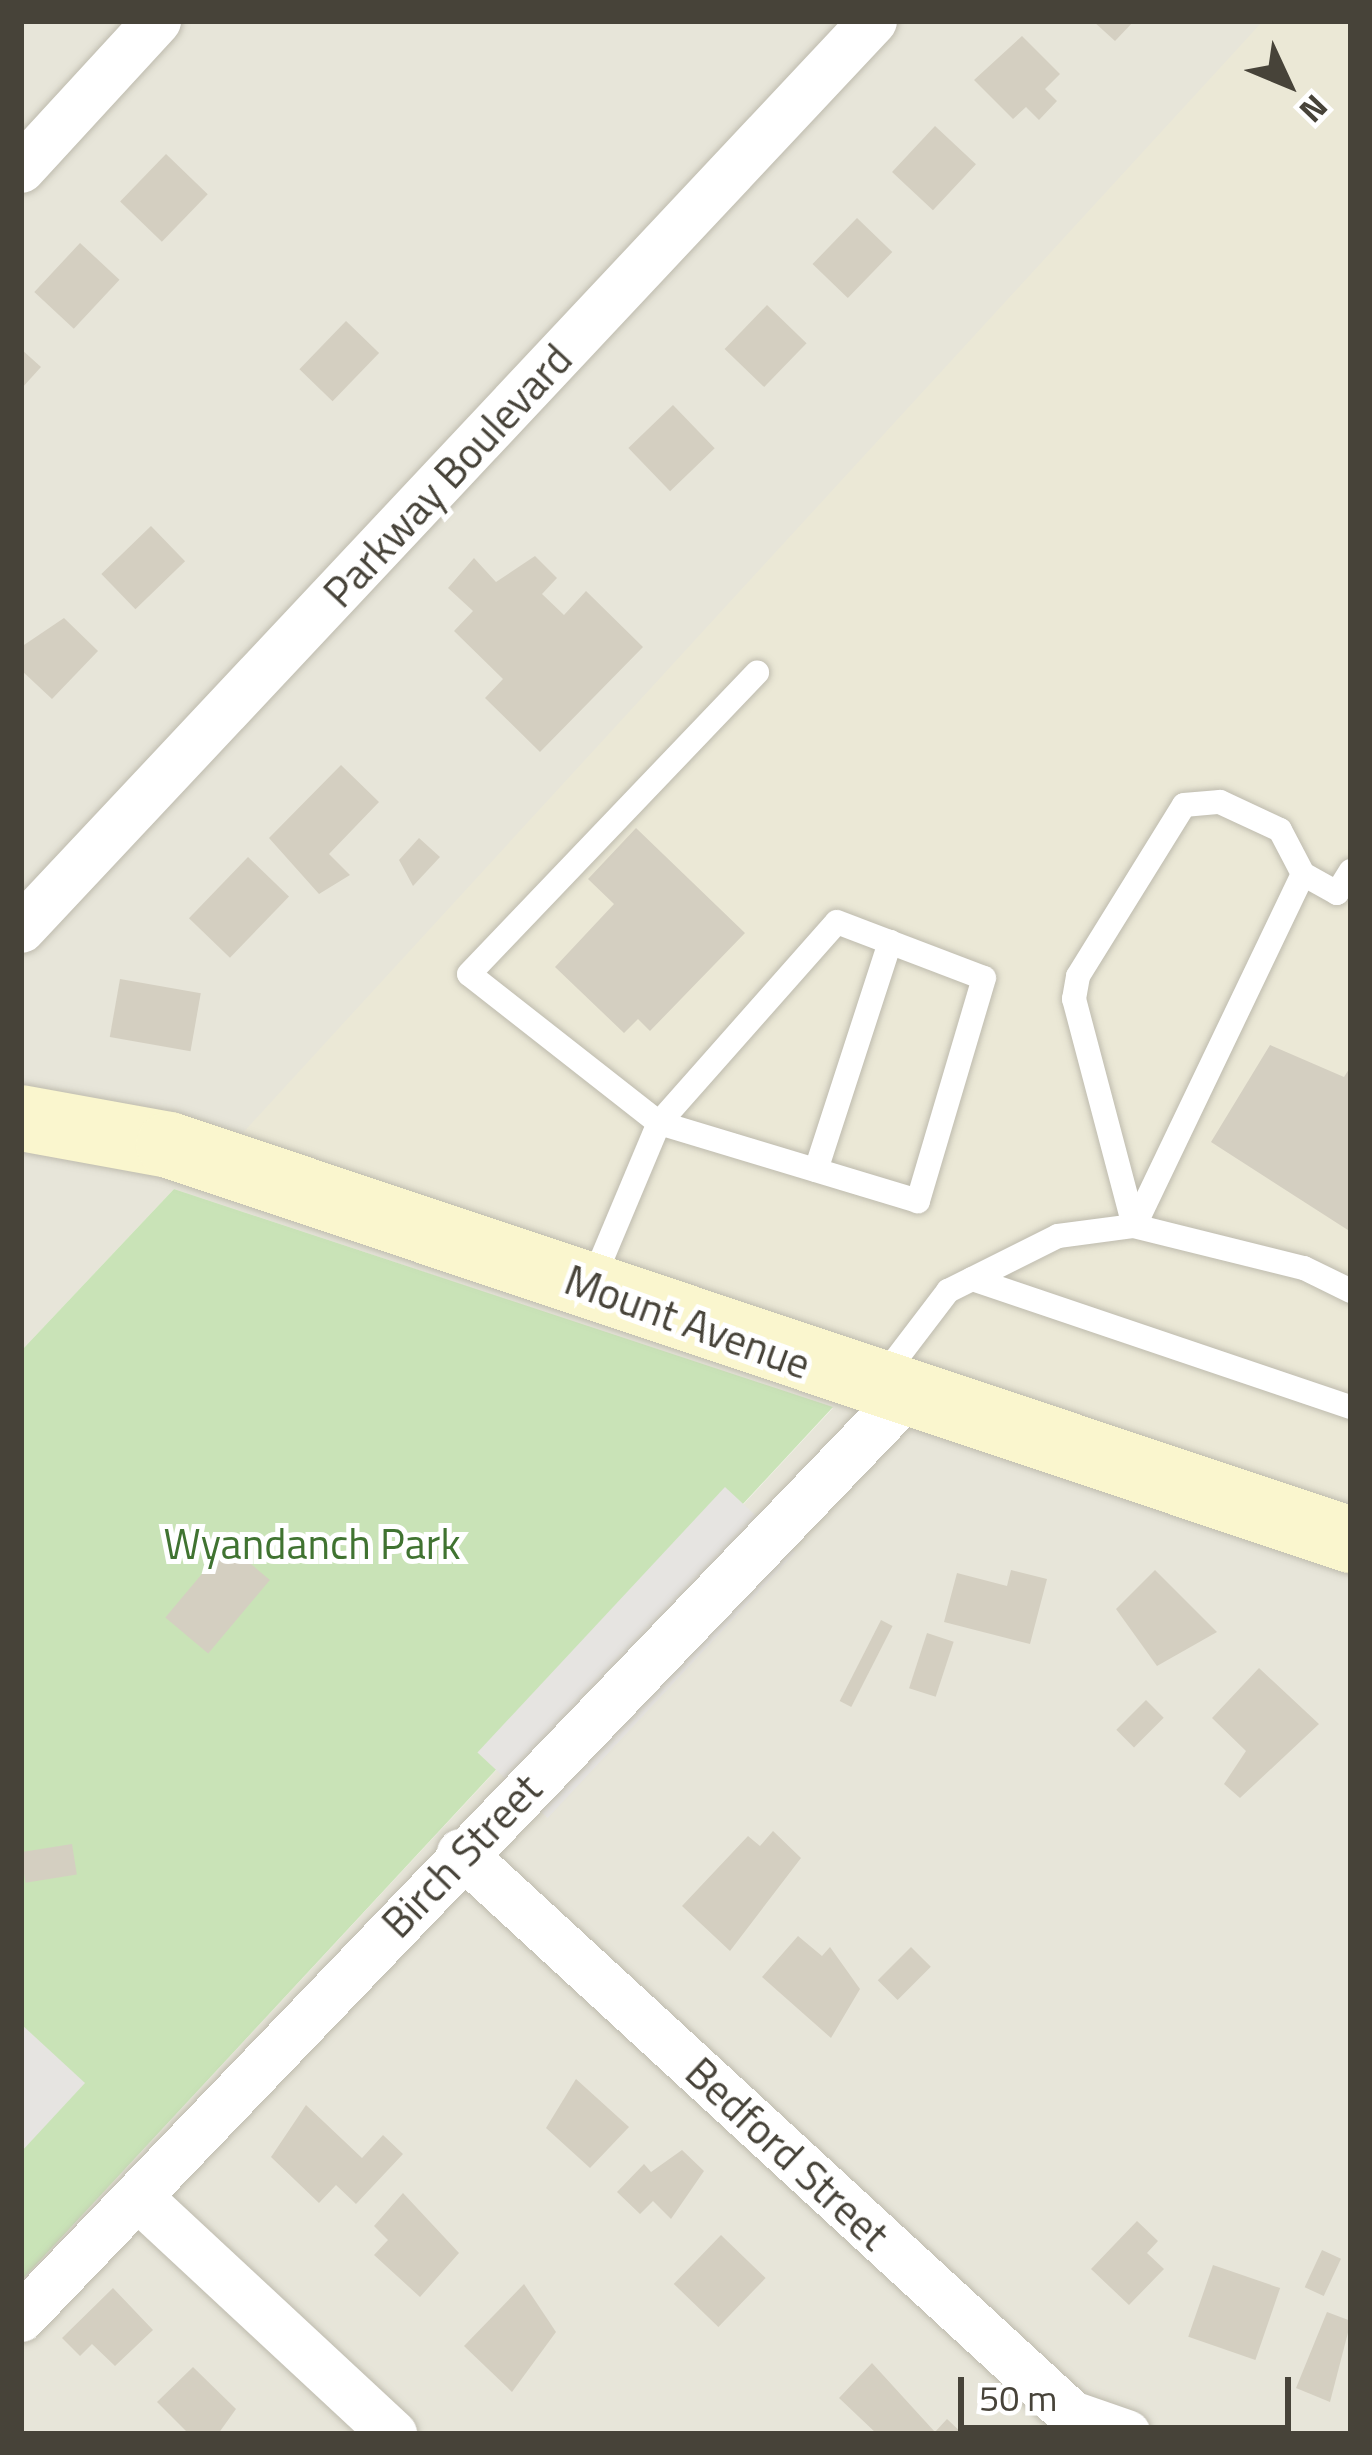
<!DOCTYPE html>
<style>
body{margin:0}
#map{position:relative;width:1372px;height:2455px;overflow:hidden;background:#f3f2ea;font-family:"Titillium Web",sans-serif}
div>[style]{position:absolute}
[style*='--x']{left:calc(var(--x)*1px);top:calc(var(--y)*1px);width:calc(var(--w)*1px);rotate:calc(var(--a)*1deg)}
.residential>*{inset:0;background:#e7e5d9}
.education>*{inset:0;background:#ebe8d6}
.green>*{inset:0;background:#c9e3b7}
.parking>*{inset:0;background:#e6e4e1;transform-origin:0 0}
.building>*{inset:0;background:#d4cfc1;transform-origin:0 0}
.roads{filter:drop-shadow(0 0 3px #bebbae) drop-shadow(0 0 3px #bebbae)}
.lane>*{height:24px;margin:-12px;padding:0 12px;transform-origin:12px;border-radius:12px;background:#fff}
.street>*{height:48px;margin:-24px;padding:0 24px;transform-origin:24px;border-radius:24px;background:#fff}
.secondary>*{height:66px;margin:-33px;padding:0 33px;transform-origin:33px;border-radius:33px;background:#faf6ce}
span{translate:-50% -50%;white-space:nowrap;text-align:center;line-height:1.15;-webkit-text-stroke:10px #fff;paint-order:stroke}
.street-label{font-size:42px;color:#474339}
.park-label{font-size:42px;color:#407331}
.frame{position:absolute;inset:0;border:24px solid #474339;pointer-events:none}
.north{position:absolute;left:1228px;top:24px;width:120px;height:120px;-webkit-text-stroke:9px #fff;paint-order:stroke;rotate:134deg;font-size:33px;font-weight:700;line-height:48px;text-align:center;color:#474339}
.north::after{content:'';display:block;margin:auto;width:42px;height:54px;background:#474339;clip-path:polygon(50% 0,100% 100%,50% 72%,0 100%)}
.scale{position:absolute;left:958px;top:2377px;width:333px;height:54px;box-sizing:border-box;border:6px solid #474339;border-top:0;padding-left:15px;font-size:36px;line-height:42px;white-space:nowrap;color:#474339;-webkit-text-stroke:9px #fff;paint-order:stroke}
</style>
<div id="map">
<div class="residential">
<div style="clip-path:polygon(21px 21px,1351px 21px,1351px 2434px,21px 2434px,21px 2281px,833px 1408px,174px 1189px,21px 1351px)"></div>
</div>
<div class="education">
<div style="clip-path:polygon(1263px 21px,1351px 21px,1351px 1510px,228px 1149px)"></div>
</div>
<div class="green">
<div style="clip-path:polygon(174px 1189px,833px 1407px,21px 2281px,21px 1351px)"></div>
</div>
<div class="parking">
<div style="left:725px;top:1487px;width:96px;height:363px;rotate:43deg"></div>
<div style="clip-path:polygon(21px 2024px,85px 2083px,21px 2152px)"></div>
</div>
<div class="building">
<div style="clip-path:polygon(1093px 21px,1134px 21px,1115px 41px)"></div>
<div style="clip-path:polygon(1022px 36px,1060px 74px,1045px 89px,1057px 101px,1039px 120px,1026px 107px,1013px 119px,974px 80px)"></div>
<div style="left:935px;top:126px;width:56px;height:63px;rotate:43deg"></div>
<div style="left:166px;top:154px;width:58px;height:66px;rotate:44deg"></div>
<div style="left:857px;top:218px;width:49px;height:64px;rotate:44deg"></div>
<div style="left:80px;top:243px;width:54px;height:67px;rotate:43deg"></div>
<div style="left:767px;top:305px;width:55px;height:61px;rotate:44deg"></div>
<div style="left:346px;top:321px;width:46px;height:67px;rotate:44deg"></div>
<div style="clip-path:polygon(21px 349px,41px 367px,21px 389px)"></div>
<div style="left:673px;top:405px;width:60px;height:62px;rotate:46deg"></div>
<div style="left:151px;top:526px;width:49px;height:69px;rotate:46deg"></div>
<div style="clip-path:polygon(535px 556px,557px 578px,542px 594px,564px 615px,586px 591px,643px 647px,540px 752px,485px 698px,503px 679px,454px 631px,473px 611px,448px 588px,474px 558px,496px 582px)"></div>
<div style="clip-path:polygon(64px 618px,98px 651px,52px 699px,21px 670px,21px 647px)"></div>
<div style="clip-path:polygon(341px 765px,379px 802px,329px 854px,350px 875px,319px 894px,269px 838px)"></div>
<div style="clip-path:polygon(636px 828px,745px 933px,650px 1031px,638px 1019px,624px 1033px,555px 967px,614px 904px,588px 879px)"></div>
<div style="clip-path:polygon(419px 838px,440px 857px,413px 886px,399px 860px)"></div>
<div style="left:248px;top:857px;width:57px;height:85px;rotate:44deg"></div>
<div style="left:120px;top:979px;width:82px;height:59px;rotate:10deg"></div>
<div style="clip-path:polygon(1270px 1045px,1344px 1077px,1351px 1066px,1351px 1232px,1211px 1142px)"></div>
<div style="left:227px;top:1544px;width:56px;height:96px;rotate:40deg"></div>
<div style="clip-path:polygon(1011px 1570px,1047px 1579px,1030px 1644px,944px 1622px,957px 1573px,1007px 1586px)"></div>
<div style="clip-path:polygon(1155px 1570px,1217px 1632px,1157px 1666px,1116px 1609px)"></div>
<div style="left:881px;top:1620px;width:13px;height:91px;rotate:27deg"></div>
<div style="left:927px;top:1633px;width:28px;height:58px;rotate:18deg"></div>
<div style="clip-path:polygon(1259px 1668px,1319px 1724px,1240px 1798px,1224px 1784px,1246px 1751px,1212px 1718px)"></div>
<div style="left:1146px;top:1700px;width:25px;height:42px;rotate:45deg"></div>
<div style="clip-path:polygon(773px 1831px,801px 1858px,730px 1951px,682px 1906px,748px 1836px,760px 1846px)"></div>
<div style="left:72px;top:1844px;width:31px;height:52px;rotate:81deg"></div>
<div style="clip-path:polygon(798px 1936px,822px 1956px,830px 1947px,860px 1989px,831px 2038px,762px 1977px)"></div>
<div style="left:911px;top:1947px;width:28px;height:47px;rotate:45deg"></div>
<div style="clip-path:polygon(576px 2079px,629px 2127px,590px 2168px,546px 2128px)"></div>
<div style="clip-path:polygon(306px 2105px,362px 2158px,383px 2135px,403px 2154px,356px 2204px,336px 2185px,319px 2203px,271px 2157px)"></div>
<div style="clip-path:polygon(682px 2150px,704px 2171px,671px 2219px,653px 2201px,640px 2214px,617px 2192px,644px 2164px,651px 2172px)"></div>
<div style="clip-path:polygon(403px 2193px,459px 2253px,420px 2297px,374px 2255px,388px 2240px,374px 2226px)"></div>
<div style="clip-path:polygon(1137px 2221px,1158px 2241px,1147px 2253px,1164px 2269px,1129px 2305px,1091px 2269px)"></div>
<div style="left:721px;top:2235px;width:62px;height:68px;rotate:44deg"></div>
<div style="left:1322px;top:2250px;width:21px;height:41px;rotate:25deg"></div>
<div style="left:1213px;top:2265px;width:71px;height:76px;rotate:19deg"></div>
<div style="clip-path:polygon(524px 2284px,556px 2332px,512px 2392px,464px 2346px)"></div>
<div style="clip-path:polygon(113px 2288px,153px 2330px,115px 2366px,92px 2344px,80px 2356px,62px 2338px)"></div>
<div style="clip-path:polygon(1327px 2312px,1351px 2321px,1330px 2402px,1296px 2388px)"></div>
<div style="clip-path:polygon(872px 2363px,935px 2432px,947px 2419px,963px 2434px,877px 2434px,839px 2398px)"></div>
<div style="clip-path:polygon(193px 2367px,236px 2409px,218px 2434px,189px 2434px,157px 2402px)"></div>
</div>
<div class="roads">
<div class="lane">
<div style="--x:1220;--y:802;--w:66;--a:25"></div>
<div style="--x:1280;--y:830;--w:50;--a:62.4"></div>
<div style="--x:1303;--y:874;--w:390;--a:115.6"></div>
<div style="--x:1134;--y:1226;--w:235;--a:-104.8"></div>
<div style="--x:1074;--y:999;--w:23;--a:-80"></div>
<div style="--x:1078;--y:976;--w:201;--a:-58.2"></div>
<div style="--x:1184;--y:805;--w:36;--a:-5"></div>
<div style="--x:1303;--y:874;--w:39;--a:29"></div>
<div style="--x:1337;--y:893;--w:26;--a:-58"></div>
<div style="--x:837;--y:922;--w:157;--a:20.9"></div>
<div style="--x:984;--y:978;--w:233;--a:106.5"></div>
<div style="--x:918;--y:1201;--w:270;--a:-163.2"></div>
<div style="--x:659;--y:1123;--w:268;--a:-48.5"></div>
<div style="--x:816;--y:1170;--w:240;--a:-72"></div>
<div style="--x:972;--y:1279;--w:400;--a:18.7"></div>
<div style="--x:592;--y:1282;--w:173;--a:-67.2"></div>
<div style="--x:659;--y:1123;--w:241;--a:-141.9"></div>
<div style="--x:469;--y:974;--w:417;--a:-46.3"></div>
<div style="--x:881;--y:1379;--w:111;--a:-52.7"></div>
<div style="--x:948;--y:1291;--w:123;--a:-26.6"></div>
<div style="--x:1058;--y:1236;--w:77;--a:-7.5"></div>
<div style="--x:1134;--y:1226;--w:175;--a:13.9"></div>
<div style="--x:1304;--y:1268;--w:52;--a:26.1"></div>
</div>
<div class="street">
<div style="--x:21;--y:169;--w:201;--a:-47.4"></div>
<div style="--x:21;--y:929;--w:1245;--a:-46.82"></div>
<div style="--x:461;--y:1853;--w:830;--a:42.61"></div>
<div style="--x:1072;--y:2415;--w:58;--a:19.1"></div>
<div style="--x:139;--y:2198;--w:347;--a:42.9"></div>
<div style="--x:21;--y:2318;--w:1277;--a:-46.17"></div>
</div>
<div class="secondary">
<div style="--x:21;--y:1118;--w:150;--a:10.3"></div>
<div style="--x:169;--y:1145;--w:1246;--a:18.48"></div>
</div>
</div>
<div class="street-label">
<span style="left:447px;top:475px;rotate:-47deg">Parkway Boulevard</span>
<span style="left:688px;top:1321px;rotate:20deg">Mount Avenue</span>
<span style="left:461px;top:1855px;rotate:-46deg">Birch Street</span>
<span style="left:788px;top:2153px;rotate:43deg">Bedford Street</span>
</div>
<div class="park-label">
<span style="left:312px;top:1543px">Wyandanch Park</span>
</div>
<div class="frame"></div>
<div class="north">N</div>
<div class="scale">50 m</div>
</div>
